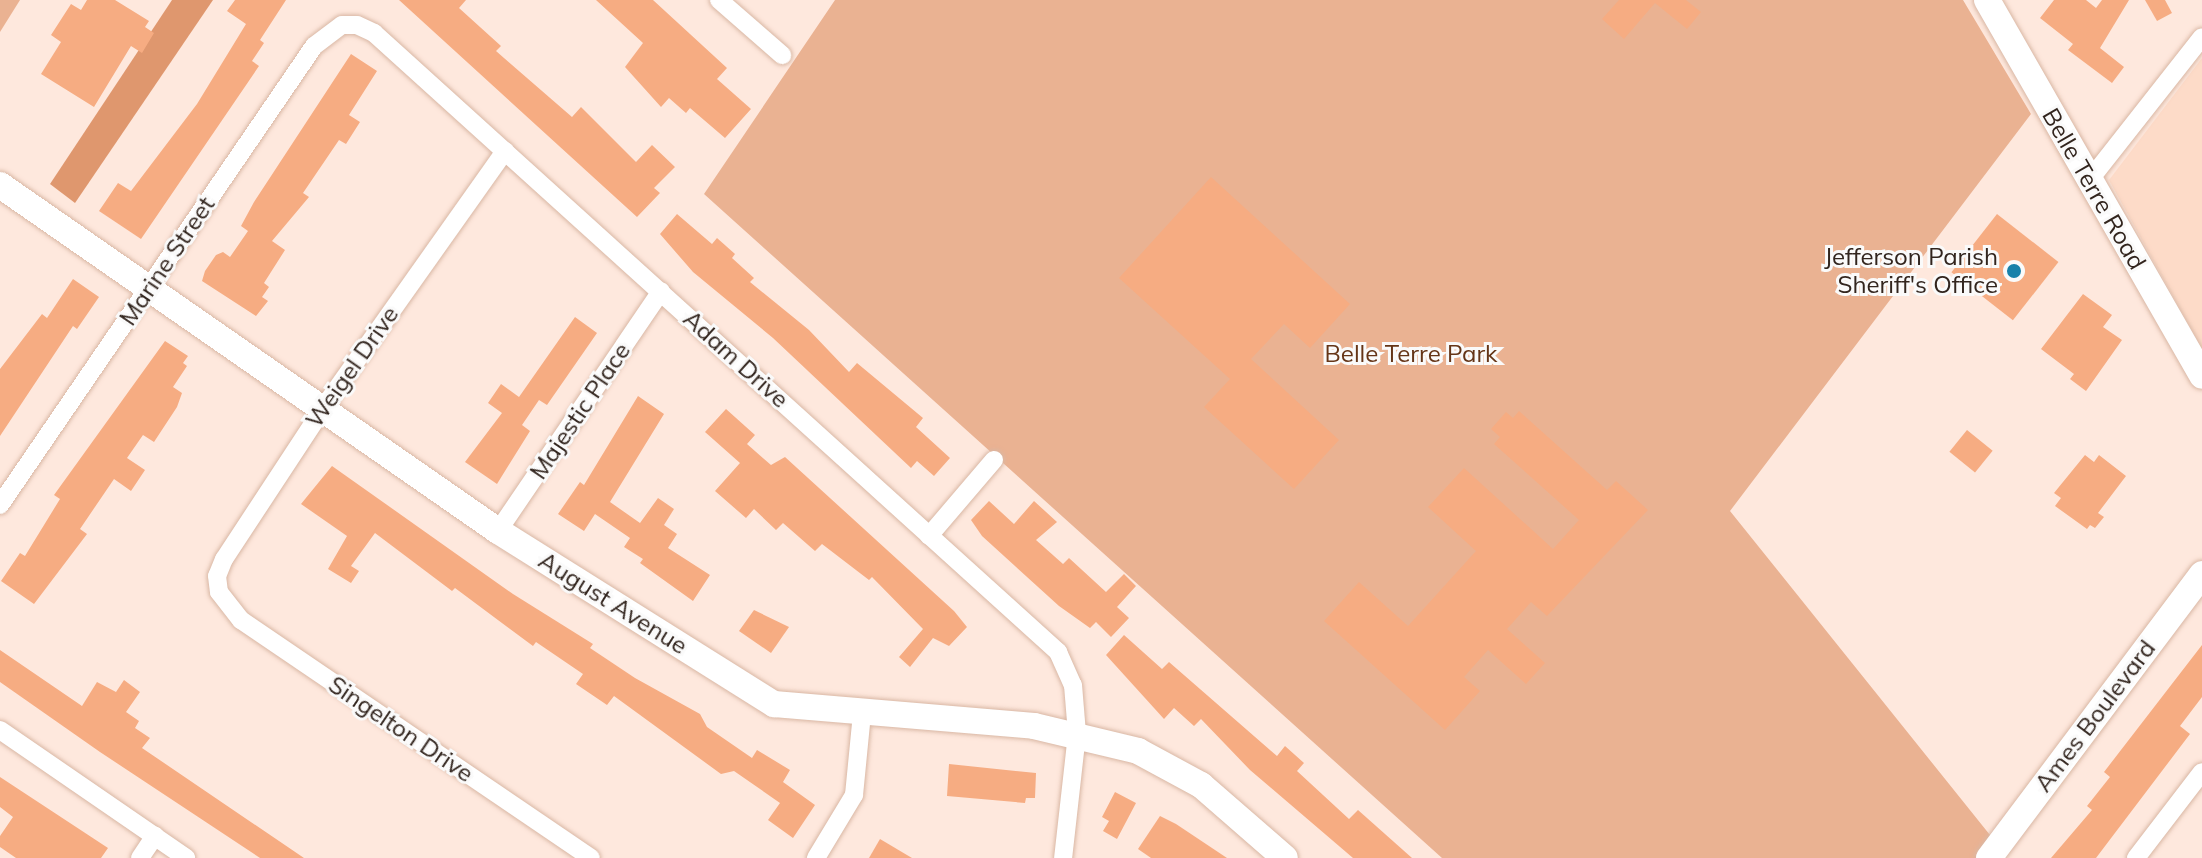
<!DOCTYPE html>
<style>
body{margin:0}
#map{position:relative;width:2202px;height:858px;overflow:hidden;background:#fee8dd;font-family:Mulish,sans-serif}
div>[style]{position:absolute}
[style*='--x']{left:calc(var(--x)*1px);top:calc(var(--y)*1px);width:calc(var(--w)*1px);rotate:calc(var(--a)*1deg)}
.built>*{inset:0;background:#fddbc8}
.green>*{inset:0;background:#eab292}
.forest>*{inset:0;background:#df976e}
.building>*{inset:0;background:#f6ac82;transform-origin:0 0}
.roads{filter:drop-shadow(0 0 2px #d9b7a4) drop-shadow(0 0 2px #d9b7a4)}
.street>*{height:18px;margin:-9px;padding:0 9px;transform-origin:9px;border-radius:9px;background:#fff}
.secondary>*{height:26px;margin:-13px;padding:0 13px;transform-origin:13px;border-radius:13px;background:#fff}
.dots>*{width:22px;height:22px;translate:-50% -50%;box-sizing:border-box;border:4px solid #fafafa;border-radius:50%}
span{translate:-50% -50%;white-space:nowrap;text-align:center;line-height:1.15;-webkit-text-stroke:6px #fafafa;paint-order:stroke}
.street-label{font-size:24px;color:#32251e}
.poi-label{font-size:24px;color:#32251e}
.right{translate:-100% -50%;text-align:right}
.park-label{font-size:24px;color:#653517}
</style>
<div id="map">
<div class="built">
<div style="clip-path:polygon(2202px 58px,2202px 349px,2109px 180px)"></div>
</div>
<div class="green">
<div style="clip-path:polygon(0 0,20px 0,0 32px)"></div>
<div style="clip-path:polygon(835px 0,1963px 0,2031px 114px,1730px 511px,1998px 845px,1987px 858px,1442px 858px,704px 194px)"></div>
</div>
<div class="forest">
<div style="clip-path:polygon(172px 0,213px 0,75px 203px,50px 184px)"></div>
</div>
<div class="building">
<div style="clip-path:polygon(87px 0,115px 0,149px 21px,145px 27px,154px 33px,142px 53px,131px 46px,94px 107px,41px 74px,61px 42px,51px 35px,71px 4px,81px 10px)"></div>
<div style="clip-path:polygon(235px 0,286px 0,260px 40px,264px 43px,252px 61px,259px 66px,141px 239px,99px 211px,118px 183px,131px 191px,197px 104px,246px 24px,227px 11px)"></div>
<div style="clip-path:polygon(399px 0,466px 0,459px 8px,501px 46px,496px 51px,572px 117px,581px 107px,636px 162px,652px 145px,675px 167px,654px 188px,660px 193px,637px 217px)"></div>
<div style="clip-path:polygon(596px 0,653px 0,727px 68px,717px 79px,751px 109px,725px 138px,690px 108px,686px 113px,669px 98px,661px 107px,625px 67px,643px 43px)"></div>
<div style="clip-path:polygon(1619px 0,1686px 0,1701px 12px,1687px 29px,1655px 3px,1624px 39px,1602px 19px)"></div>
<div style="clip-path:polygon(2054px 0,2086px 0,2096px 8px,2102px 0,2129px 0,2100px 48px,2124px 67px,2112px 83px,2068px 50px,2073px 44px,2040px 18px)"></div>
<div style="clip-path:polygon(2145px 0,2165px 0,2172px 13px,2157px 21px)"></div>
<div style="clip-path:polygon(351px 54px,377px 71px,349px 115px,360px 122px,346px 144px,339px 140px,303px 193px,309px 197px,272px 241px,285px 250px,264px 283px,269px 287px,262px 297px,268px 301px,256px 316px,202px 281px,205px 271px,216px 255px,223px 252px,230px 257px,248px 231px,241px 226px,254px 202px)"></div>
<div style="clip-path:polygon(1211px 177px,1350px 304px,1310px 348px,1284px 324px,1251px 359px,1339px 440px,1294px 489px,1204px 407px,1230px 379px,1119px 278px)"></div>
<div style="clip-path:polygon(677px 214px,712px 244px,717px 238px,735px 254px,732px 258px,754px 278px,750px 282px,809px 330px,849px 372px,857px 363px,923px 418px,916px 427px,950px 458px,934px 476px,917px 461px,911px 468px,773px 338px,693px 272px,660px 234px)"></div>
<div style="left:1997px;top:214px;width:78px;height:74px;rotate:38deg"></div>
<div style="clip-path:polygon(73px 279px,99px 297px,77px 329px,73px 326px,0 436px,0 369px,42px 314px,47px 318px)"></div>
<div style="clip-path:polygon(2083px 294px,2112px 315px,2103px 327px,2122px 340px,2086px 391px,2070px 379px,2074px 374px,2041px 349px)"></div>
<div style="clip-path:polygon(575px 317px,597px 333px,547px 405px,539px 400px,522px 425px,530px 431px,497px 484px,465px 462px,502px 413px,488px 403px,501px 384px,519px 397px)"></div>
<div style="clip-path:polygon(165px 341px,188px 356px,183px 363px,187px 366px,173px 387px,182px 393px,177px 407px,154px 442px,143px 435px,127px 458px,145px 470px,131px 491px,114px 479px,80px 529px,87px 534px,34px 604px,1px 581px,20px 553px,25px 556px,60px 499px,54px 495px)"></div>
<div style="clip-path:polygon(638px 396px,664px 414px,610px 502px,640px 523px,658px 498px,674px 509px,664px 525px,677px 534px,668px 548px,710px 575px,693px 601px,640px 563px,643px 559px,624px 547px,630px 538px,595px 514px,584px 531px,558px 514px,580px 482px,584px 485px)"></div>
<div style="clip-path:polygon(726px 409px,755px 435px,747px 444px,771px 465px,785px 457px,954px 611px,967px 627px,949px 646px,933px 638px,910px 667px,899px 657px,923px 629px,872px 577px,869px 580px,822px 544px,815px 551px,783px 523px,776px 530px,754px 509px,746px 518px,715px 491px,740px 463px,705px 432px)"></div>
<div style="clip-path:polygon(1519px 411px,1607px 490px,1616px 481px,1648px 510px,1547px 616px,1531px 602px,1507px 629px,1545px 663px,1526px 684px,1488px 650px,1464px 677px,1480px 691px,1445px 730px,1324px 621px,1359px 582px,1408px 626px,1476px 551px,1428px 507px,1464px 468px,1553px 549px,1579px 520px,1494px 444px,1500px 437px,1491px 429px,1506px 412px,1513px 418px)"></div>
<div style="left:1967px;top:430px;width:33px;height:28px;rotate:39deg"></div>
<div style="clip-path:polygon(2085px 455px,2094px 462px,2099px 455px,2126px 476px,2098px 513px,2104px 517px,2095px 528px,2090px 525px,2087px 529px,2055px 506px,2061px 498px,2054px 493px)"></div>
<div style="clip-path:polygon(332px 466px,513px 594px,593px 644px,590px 648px,635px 678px,700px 714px,707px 727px,752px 758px,757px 750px,790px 770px,783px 782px,815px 805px,793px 838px,768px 820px,780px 803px,734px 771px,721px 774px,614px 696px,607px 705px,576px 684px,583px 674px,536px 642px,533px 646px,455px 588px,452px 591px,375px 533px,351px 566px,359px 571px,351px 583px,328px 569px,347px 536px,301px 504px)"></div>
<div style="clip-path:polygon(989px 501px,1014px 524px,1034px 501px,1057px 522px,1036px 540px,1063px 564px,1069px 558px,1106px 592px,1124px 574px,1136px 586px,1117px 607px,1129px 618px,1111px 637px,1096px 622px,1090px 628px,1059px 606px,982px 536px,971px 520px)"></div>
<div style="clip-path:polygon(754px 610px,789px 627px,771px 653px,739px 631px)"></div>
<div style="clip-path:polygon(1124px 635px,1162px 669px,1169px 662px,1277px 756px,1285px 746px,1304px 763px,1297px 771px,1349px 819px,1358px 810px,1412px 858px,1353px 858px,1250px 770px,1201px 719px,1194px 726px,1174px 708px,1164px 719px,1106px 655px)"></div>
<div style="clip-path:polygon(2202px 645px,2202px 697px,2180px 726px,2190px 734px,2096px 858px,2051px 858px,2092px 810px,2087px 806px,2110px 777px,2104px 772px)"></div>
<div style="clip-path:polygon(0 650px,82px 706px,97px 682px,116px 692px,124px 680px,140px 692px,126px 712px,139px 721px,135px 728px,150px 738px,142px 748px,304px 858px,260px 858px,100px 752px,0 682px)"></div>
<div style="clip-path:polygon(949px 764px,1036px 773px,1035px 798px,1026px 798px,1025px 803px,947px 796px)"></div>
<div style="clip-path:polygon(0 777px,108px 848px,101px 858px,16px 858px,0 847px,0 836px,13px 817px,0 807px)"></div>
<div style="clip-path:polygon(1115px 792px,1136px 803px,1117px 839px,1103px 831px,1109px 821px,1102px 817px)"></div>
<div style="clip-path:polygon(1160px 816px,1176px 824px,1227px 858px,1151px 858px,1138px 849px)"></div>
<div style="clip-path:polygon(880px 839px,912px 858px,869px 858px)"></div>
</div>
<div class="roads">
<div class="street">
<div style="--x:719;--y:0;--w:84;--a:41.1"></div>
<div style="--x:505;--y:151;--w:314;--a:125.3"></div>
<div style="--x:324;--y:407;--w:182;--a:123.3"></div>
<div style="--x:224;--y:559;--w:18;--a:112"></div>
<div style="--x:217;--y:576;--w:16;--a:83"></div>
<div style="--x:219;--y:592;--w:36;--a:52"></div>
<div style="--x:241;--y:620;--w:423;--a:34.2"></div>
<div style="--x:2088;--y:182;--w:184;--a:-51.8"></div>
<div style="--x:0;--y:505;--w:556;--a:-55.62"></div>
<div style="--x:314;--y:46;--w:35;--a:-37"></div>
<div style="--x:342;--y:25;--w:15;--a:0"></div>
<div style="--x:357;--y:25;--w:19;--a:25"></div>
<div style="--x:374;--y:33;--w:923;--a:42.14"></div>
<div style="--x:1058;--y:652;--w:36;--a:66"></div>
<div style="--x:1073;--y:685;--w:49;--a:85.3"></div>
<div style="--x:1077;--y:734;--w:125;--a:96.4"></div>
<div style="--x:498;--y:531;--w:290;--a:-55.8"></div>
<div style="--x:929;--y:536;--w:100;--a:-49.5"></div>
<div style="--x:0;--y:730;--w:226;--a:34.5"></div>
<div style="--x:140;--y:858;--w:27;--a:-56"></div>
<div style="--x:816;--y:858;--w:74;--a:-58.9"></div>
<div style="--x:854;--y:795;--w:82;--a:-84.4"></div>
<div style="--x:2136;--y:858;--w:108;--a:-52.5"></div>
</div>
<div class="secondary">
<div style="--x:1987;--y:0;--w:433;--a:60.2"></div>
<div style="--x:0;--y:185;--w:606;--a:34.79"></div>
<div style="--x:498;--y:531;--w:326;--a:32.1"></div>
<div style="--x:774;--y:704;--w:261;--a:4.8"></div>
<div style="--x:1034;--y:726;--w:107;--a:13.5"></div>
<div style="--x:1138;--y:751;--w:72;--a:28.4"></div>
<div style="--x:1201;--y:785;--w:111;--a:41"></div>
<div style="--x:1989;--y:858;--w:355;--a:-53.1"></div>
</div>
</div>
<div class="dots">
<div style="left:2014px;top:271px;background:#1881aa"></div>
</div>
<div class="street-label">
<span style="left:2094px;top:189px;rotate:60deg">Belle Terre Road</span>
<span style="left:167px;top:261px;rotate:-56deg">Marine Street</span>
<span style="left:736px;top:359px;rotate:42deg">Adam Drive</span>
<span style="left:352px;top:367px;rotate:-55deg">Weigel Drive</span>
<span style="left:580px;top:411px;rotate:-56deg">Majestic Place</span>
<span style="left:613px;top:603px;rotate:32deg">August Avenue</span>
<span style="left:2095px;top:716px;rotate:-53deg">Ames Boulevard</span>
<span style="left:401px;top:729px;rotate:34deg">Singelton Drive</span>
</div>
<div class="poi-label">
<span class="right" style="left:1998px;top:271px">Jefferson Parish<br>Sheriff's Office</span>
</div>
<div class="park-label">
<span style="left:1411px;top:354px">Belle Terre Park</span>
</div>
</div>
